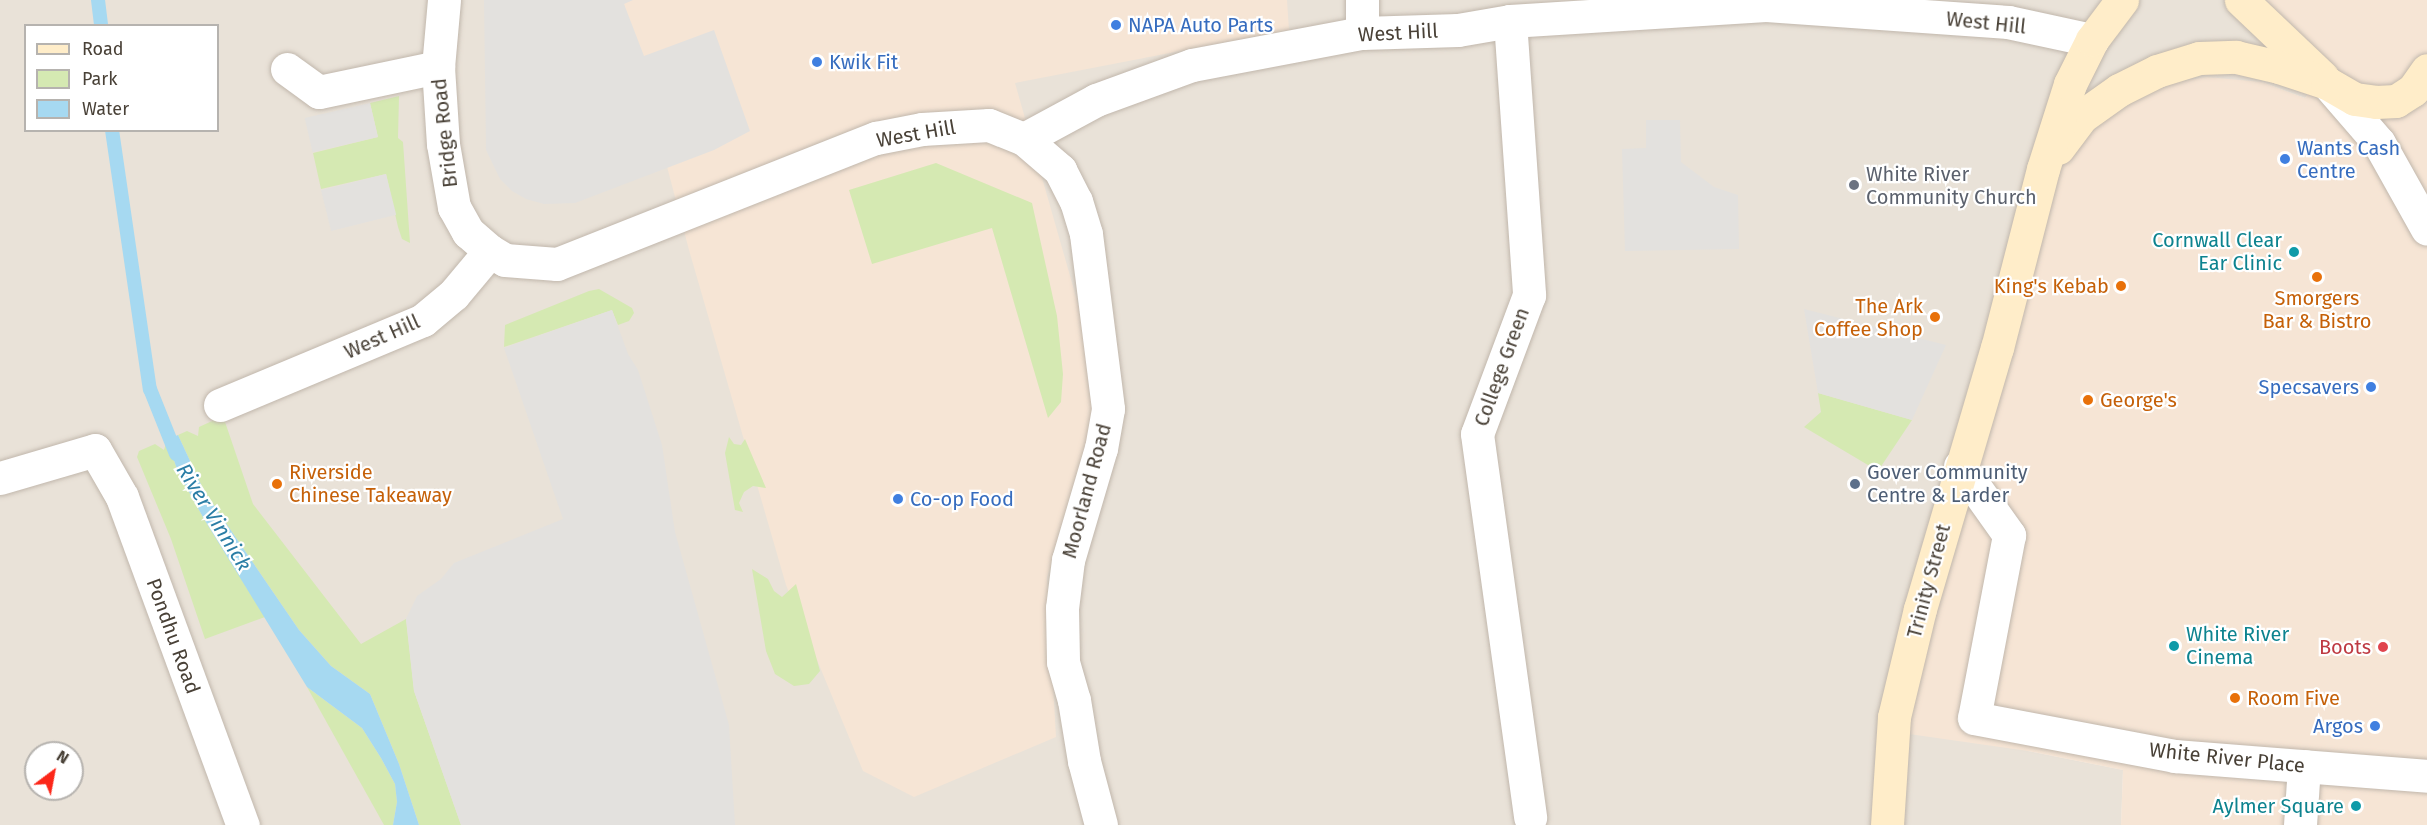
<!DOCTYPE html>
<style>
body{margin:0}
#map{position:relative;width:2427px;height:825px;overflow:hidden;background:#f5f0ea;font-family:"Fira Sans",sans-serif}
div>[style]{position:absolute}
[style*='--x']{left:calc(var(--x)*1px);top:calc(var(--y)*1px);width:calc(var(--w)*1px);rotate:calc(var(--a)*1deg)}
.residential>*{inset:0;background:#e9e2d8}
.commercial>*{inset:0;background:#f6e5d5}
.green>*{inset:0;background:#d5e9b2}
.parking>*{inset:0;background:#e3e1de;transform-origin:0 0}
.water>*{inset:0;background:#a6d9f1}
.stream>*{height:14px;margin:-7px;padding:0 7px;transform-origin:7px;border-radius:7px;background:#a6d9f1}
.roads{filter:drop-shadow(0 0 2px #c1b7ac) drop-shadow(0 0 2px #c1b7ac)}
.street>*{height:33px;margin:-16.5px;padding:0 16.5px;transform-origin:16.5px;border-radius:16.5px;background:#fff}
.secondary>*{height:33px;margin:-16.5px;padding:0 16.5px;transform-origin:16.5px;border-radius:16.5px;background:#ffedc9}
.dots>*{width:16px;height:16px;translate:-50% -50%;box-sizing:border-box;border:3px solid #fff;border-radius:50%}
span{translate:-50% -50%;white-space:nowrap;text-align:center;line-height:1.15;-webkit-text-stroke:4.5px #fff;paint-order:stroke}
.street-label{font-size:20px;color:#494137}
.shop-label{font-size:20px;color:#366cbe}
.left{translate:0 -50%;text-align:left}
.right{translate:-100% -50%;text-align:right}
.worship-label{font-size:20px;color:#5b616d}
.culture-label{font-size:20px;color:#0d838f}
.food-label{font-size:20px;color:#c56008}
.service-label{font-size:20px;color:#4e5e75}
.health-label{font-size:20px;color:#be3a42}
.water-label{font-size:21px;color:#2b7ea6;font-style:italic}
.legend{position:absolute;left:24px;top:24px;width:195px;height:108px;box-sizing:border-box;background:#fff;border:2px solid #b6b3af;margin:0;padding:8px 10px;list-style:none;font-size:18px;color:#494137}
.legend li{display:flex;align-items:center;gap:12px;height:30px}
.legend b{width:30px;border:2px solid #b6b3af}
.north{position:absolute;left:24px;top:741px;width:60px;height:60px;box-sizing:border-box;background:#fff;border:2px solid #b6b3af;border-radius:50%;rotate:32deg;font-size:16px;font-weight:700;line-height:24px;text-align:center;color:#494137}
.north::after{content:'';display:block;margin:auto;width:21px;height:27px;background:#fc2719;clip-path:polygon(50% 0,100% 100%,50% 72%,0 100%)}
</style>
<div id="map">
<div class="residential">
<div style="clip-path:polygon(evenodd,0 0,2257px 0,2328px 68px,2305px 98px,2262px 82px,2028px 751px,2123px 770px,2121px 825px,0 825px,0 0,26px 26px,218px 26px,218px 130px,26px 130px,26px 26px,0 0,36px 753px,72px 753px,72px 789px,36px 789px,36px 753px)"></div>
</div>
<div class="commercial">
<div style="clip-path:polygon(623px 0,1287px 0,1289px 30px,1015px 83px,1108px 409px,1047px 577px,1056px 737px,914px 797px,863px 771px,786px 585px,689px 250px)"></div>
<div style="clip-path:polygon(2257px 0,2427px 0,2427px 825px,2121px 825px,2123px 770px,2028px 751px,1902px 733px,2058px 170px,2075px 137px,2153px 86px,2207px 77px,2262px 82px,2305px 98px,2327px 68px)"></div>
</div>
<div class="green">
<div style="clip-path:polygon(399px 96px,398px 138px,403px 142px,410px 243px,402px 239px,398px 227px,386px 174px,321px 189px,313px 153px,378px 137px,370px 103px)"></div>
<div style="clip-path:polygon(936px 163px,1032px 203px,1057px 316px,1063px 374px,1061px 402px,1048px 418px,992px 228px,872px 264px,849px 190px)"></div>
<div style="clip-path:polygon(599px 289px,632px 308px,634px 313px,629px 321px,618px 325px,612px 310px,504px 347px,505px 325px,589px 291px)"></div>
<div style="clip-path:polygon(1818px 393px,1912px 420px,1878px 471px,1804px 427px,1821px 412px)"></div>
<div style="clip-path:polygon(223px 416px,253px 504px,361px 644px,406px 619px,414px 691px,461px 825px,419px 825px,399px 764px,370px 694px,331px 666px,299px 630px,204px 491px,178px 435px,187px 431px,198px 436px,199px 427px)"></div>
<div style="clip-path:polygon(729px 437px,734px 444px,741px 445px,745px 439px,766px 488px,753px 486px,744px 492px,739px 503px,743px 512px,735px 510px,725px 453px)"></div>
<div style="clip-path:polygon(167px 440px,178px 472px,204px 519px,265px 617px,205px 639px,171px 539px,137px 457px,139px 451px,155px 444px,164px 450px)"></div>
<div style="clip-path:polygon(752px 569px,768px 579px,774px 591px,782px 597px,796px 584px,820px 671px,809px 684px,794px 686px,775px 674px,766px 651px)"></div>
<div style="clip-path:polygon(307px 687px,362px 728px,381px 758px,395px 784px,397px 802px,393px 825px,384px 825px)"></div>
</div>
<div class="parking">
<div style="clip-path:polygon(484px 0,633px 0,624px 4px,644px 56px,714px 30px,750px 131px,714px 150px,575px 203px,544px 204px,526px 199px,512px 191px,500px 179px,486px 150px)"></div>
<div style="left:370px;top:103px;width:35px;height:67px;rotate:77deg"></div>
<div style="clip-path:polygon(1646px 120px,1680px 120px,1681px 162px,1714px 187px,1738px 195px,1739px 249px,1625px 251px,1622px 149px,1646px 148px)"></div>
<div style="left:386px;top:174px;width:42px;height:67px;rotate:76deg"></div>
<div style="clip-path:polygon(1804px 309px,1946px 345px,1912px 420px,1818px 393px)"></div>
<div style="clip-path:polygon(612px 310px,628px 354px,638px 370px,662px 445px,675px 532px,729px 725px,735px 825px,461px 825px,414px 691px,406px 619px,417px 596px,441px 579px,454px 563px,563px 519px,504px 348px)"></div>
</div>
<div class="water">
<div style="clip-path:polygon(178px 435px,204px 491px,299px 630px,331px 666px,370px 694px,399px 764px,419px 825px,393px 825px,397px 802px,395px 784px,381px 758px,362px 728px,307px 687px,204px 519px,178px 472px,167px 440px)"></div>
</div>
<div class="stream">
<div style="--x:98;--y:0;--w:26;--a:83"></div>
<div style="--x:112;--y:130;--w:262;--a:81.7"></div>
<div style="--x:150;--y:389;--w:70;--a:68.2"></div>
</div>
<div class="roads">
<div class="street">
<div style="--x:444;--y:0;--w:67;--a:95.1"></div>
<div style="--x:438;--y:67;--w:77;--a:86.3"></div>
<div style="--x:443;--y:144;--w:64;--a:80.1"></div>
<div style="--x:454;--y:207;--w:29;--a:61"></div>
<div style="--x:468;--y:232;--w:29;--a:41"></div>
<div style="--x:490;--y:251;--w:17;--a:31"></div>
<div style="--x:505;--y:260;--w:52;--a:4.4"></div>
<div style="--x:557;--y:264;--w:343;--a:-21.6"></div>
<div style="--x:876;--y:138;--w:47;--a:-11.1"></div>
<div style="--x:922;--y:129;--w:67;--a:-3.4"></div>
<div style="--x:989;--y:125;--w:38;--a:22"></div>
<div style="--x:1024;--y:139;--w:48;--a:40.7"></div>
<div style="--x:1060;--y:170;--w:35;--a:63"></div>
<div style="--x:1076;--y:201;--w:34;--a:73"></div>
<div style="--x:1086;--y:234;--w:176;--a:82.8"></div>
<div style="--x:1108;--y:409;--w:40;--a:100"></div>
<div style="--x:1101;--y:448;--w:117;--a:106.4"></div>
<div style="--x:1068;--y:560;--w:48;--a:97.1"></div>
<div style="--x:1062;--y:608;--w:54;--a:88.9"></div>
<div style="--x:1063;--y:662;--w:40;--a:74"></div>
<div style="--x:1074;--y:700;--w:62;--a:80.7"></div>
<div style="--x:1084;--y:761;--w:66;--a:75.1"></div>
<div style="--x:1510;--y:21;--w:275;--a:86"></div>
<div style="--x:1529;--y:295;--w:148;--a:110.5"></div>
<div style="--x:1477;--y:434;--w:387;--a:82.1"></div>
<div style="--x:1362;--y:33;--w:33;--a:-90"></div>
<div style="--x:287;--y:69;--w:39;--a:36"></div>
<div style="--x:319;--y:92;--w:122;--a:-11.9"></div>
<div style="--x:2327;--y:83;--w:79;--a:49.1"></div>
<div style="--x:2379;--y:143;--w:98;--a:60.8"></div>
<div style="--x:1024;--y:139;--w:82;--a:-28.4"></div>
<div style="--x:1096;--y:100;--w:102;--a:-20"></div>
<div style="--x:1192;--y:65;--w:173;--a:-10.7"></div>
<div style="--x:1362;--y:33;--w:96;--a:-1.8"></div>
<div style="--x:1458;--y:30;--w:53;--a:-9.8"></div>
<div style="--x:1510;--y:21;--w:256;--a:-3.6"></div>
<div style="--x:1766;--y:5;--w:243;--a:4"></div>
<div style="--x:2008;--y:22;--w:86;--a:12.1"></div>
<div style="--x:220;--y:405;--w:220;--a:-22.7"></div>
<div style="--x:423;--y:320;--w:40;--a:-40"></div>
<div style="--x:454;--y:294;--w:56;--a:-50.1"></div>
<div style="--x:1960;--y:466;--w:85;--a:54.6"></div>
<div style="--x:2009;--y:535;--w:186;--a:100.8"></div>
<div style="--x:1974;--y:718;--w:205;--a:10.7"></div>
<div style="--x:2175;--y:756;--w:253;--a:4.5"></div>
<div style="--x:0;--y:478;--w:99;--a:-16.4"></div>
<div style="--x:95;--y:450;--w:54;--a:60.1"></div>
<div style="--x:122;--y:497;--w:350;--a:69.8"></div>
<div style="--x:2300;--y:825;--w:59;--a:-86.1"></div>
</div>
<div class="secondary">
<div style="--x:2241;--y:0;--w:112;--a:43.5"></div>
<div style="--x:2058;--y:148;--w:39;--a:-53"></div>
<div style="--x:2081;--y:117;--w:47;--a:-35.4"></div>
<div style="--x:2119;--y:90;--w:42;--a:-26.6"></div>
<div style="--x:2157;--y:71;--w:44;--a:-17.2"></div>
<div style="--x:2199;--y:58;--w:37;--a:-2"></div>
<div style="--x:2236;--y:57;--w:44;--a:13.1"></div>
<div style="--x:2279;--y:67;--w:51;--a:18.4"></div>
<div style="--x:2327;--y:83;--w:32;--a:30"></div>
<div style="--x:2355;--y:99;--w:21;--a:8"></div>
<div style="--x:2376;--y:102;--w:20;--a:-3"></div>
<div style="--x:2396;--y:101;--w:20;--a:-33"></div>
<div style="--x:2413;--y:90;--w:24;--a:-55"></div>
<div style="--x:1887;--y:825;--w:108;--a:-86.3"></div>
<div style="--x:1894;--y:717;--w:111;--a:-76.5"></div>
<div style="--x:1920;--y:609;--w:272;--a:-73.6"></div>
<div style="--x:1997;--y:348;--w:185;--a:-75.6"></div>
<div style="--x:2043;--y:169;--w:89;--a:-72.4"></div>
<div style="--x:2070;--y:84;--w:49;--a:-63.4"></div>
<div style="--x:2092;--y:40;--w:50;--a:-53.1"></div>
</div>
</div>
<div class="dots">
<div style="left:1116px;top:25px;background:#3f7fe0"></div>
<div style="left:817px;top:62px;background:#3f7fe0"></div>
<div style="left:2285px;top:159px;background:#3f7fe0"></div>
<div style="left:1854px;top:185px;background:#6b7280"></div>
<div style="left:2294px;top:252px;background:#0f9aa8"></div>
<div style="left:2317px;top:277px;background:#e8710a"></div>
<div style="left:2121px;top:286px;background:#e8710a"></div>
<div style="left:1935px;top:317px;background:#e8710a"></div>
<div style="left:2371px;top:387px;background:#3f7fe0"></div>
<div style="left:2088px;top:400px;background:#e8710a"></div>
<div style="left:277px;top:484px;background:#e8710a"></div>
<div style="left:1855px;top:484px;background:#5c6f8a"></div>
<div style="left:898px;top:499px;background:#3f7fe0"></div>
<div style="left:2174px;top:646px;background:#0f9aa8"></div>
<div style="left:2383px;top:647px;background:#e0444e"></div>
<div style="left:2235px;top:698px;background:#e8710a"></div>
<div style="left:2375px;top:726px;background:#3f7fe0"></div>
<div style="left:2356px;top:806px;background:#0f9aa8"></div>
</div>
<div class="street-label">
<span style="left:1986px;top:23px;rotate:6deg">West Hill</span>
<span style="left:1398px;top:33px;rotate:-3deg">West Hill</span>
<span style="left:445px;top:133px;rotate:-96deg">Bridge Road</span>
<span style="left:916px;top:134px;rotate:-10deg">West Hill</span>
<span style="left:382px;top:337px;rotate:-24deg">West Hill</span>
<span style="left:1502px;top:367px;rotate:-70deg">College Green</span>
<span style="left:1087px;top:491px;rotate:-75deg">Moorland Road</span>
<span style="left:1929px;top:581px;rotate:-75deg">Trinity Street</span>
<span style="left:173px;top:636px;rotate:70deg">Pondhu Road</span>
<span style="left:2227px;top:758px;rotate:6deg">White River Place</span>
</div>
<div class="shop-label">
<span class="left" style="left:1128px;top:25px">NAPA Auto Parts</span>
<span class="left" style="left:829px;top:62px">Kwik Fit</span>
<span class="left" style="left:2297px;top:160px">Wants Cash<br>Centre</span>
<span class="right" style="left:2359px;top:387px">Specsavers</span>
<span class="left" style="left:910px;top:499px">Co-op Food</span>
<span class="right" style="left:2363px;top:726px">Argos</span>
</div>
<div class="worship-label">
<span class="left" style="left:1866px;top:186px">White River<br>Community Church</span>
</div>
<div class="culture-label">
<span class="right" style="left:2282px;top:252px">Cornwall Clear<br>Ear Clinic</span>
<span class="left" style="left:2186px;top:646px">White River<br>Cinema</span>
<span class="right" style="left:2344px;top:806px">Aylmer Square</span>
</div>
<div class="food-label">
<span class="right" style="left:2109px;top:286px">King's Kebab</span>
<span style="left:2317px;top:310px">Smorgers<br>Bar &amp; Bistro</span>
<span class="right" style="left:1923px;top:318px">The Ark<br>Coffee Shop</span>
<span class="left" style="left:2100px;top:400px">George's</span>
<span class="left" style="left:289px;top:484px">Riverside<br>Chinese Takeaway</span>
<span class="left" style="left:2247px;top:698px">Room Five</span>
</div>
<div class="service-label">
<span class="left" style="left:1867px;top:484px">Gover Community<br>Centre &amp; Larder</span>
</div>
<div class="health-label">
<span class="right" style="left:2371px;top:647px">Boots</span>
</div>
<div class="water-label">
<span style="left:214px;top:517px;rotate:58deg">River Vinnick</span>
</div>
<ul class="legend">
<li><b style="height:8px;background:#ffedc9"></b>Road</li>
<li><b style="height:16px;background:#d5e9b2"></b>Park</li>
<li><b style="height:16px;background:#a6d9f1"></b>Water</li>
</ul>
<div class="north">N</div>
</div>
